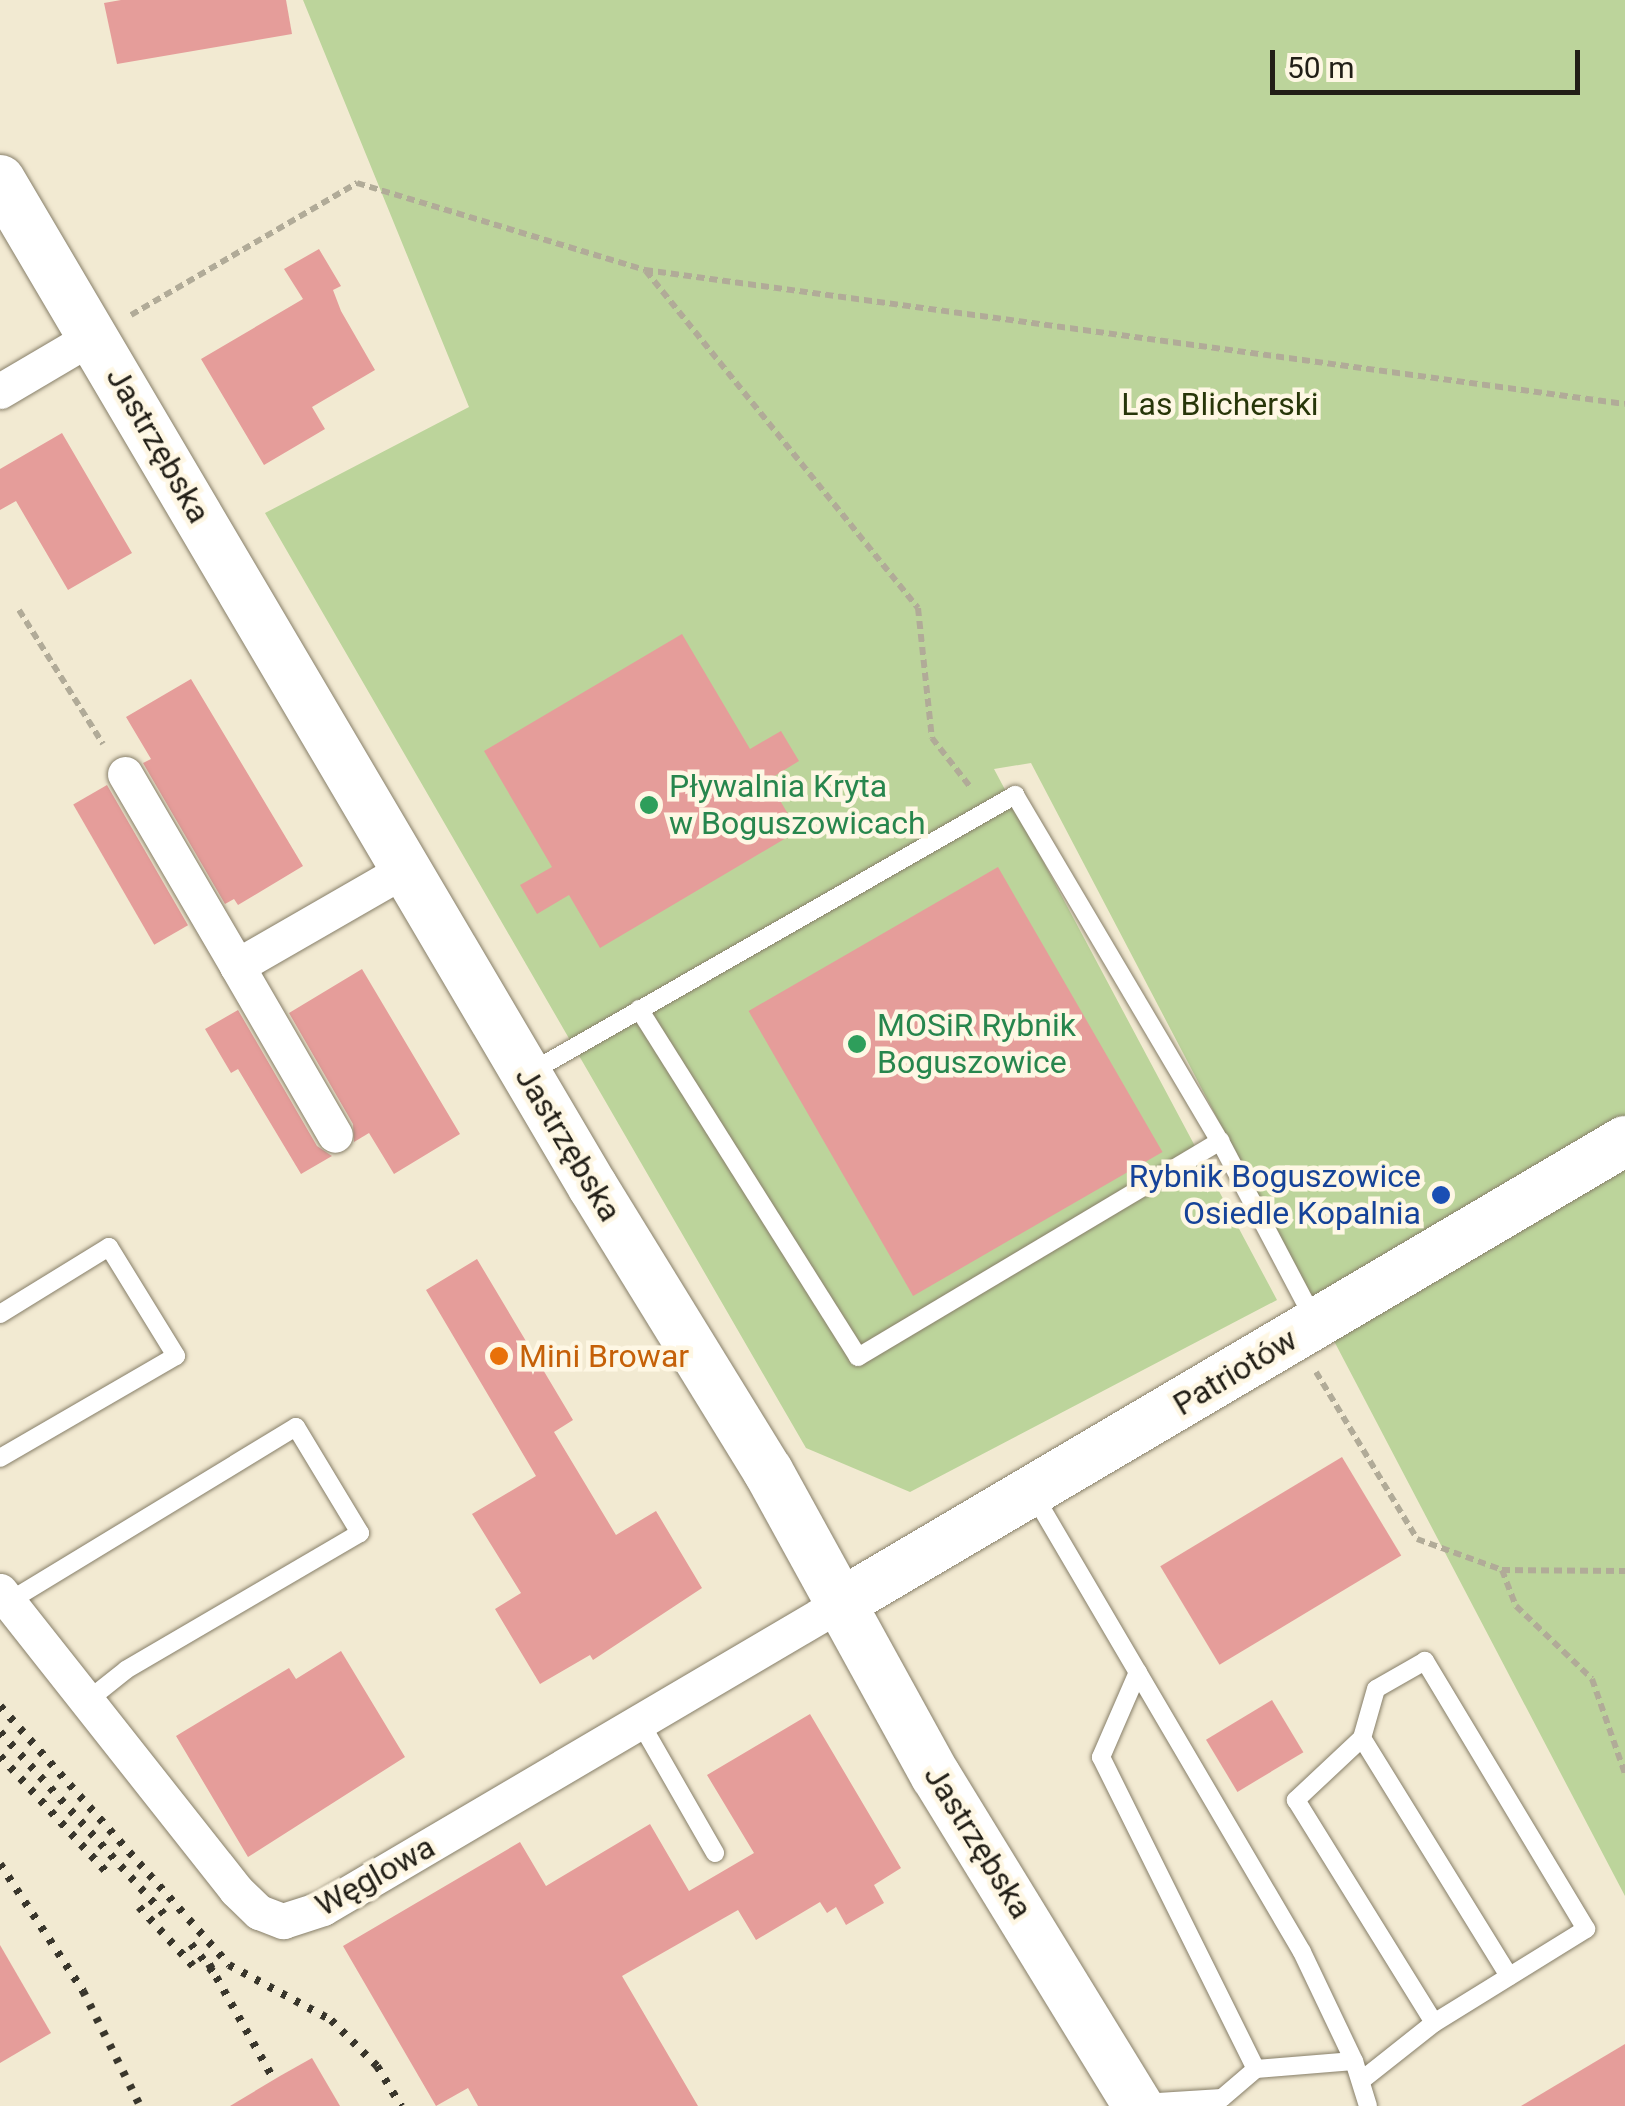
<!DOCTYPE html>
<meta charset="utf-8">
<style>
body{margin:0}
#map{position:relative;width:1625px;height:2106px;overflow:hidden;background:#f2ead2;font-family:Roboto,sans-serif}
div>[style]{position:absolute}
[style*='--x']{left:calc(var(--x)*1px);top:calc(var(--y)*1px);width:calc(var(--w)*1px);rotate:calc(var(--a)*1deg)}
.green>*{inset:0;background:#bcd49b}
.building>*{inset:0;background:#e59d9a;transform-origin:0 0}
.path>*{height:6px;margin-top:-3px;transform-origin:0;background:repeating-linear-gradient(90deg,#b1ab98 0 8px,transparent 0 13px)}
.roads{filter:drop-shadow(0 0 2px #877f69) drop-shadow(0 0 2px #877f69)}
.lane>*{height:18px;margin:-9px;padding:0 9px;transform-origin:9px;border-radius:9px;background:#fff}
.street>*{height:35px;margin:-17.5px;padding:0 17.5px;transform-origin:17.5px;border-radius:17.5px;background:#fff}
.secondary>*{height:50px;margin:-25px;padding:0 25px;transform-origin:25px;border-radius:25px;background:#fff}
.rail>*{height:8px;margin-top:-4px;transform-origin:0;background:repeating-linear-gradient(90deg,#39362c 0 5px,transparent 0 15px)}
.dots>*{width:28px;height:28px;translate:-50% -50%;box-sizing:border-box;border:5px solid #fef7e4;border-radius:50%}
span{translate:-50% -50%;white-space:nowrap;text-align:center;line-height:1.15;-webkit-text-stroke:9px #fef7e4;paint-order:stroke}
.park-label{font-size:32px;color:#273609}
.street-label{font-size:32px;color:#221f17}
.leisure-label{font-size:32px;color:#27864d}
.left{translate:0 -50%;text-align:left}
.transit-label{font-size:32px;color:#164399}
.right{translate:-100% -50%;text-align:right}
.food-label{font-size:32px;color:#c56008}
.scale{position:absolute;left:1270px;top:50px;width:310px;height:45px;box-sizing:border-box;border:5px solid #221f17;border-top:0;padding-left:12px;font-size:30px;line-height:35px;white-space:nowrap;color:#221f17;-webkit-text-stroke:8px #fef7e4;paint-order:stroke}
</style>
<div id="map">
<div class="green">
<div style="clip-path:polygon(303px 0,1625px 0,1625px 1896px,1031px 763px,994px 769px,1277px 1300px,910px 1492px,806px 1448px,265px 513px,469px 407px)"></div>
</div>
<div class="building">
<div style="clip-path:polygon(121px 0,286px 0,292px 34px,117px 64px,104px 3px)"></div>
<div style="clip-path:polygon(319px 249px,341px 286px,333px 290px,341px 311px,375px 370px,312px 407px,325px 429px,264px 465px,201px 359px,303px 299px,284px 269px)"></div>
<div style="clip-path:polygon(62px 433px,132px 553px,68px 590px,16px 501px,0 510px,0 469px)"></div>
<div style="clip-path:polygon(682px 634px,750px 749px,781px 731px,799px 761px,768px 780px,798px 831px,600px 948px,569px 895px,537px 914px,520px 885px,552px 867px,484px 751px)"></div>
<div style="clip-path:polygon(191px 679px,303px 866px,238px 905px,234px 899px,225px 904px,143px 763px,151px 759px,126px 717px)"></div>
<div style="left:107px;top:785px;width:162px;height:39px;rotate:60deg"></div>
<div style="left:998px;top:867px;width:329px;height:288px;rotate:60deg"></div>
<div style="clip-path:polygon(362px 969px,460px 1134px,394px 1174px,369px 1133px,354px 1142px,353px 1124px,289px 1013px)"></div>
<div style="clip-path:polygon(238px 1010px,317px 1146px,332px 1156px,301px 1174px,238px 1069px,231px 1073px,205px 1029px)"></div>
<div style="clip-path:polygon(477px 1259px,573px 1420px,554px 1432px,616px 1535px,656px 1511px,702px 1588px,593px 1660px,590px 1655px,540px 1684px,495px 1609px,521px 1593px,472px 1514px,536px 1476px,426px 1290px)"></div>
<div style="left:1342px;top:1457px;width:115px;height:212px;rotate:59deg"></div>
<div style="clip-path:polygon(341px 1651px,405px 1757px,248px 1857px,176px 1736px,289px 1668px,296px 1679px)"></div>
<div style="left:1272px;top:1700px;width:61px;height:77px;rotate:59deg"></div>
<div style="clip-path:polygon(810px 1714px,901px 1868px,874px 1885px,884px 1903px,846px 1925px,836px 1907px,827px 1913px,820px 1902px,756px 1940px,738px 1910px,622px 1976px,698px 2106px,478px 2106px,468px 2088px,436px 2106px,343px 1946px,520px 1842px,546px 1886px,650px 1824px,689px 1891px,754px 1853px,707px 1775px)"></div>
<div style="clip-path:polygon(0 1945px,51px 2033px,0 2063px)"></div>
<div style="clip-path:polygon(1625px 2044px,1625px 2106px,1521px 2106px)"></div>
<div style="clip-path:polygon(312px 2058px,340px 2106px,230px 2106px,280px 2076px)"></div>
</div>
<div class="path">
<div style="--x:646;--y:271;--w:433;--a:51.1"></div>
<div style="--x:918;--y:608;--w:131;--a:83.9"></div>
<div style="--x:932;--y:738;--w:63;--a:52"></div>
<div style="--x:131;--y:315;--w:262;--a:-30.3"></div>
<div style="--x:357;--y:183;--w:301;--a:16.8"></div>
<div style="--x:645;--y:270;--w:989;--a:7.79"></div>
<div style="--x:19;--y:610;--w:158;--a:57.9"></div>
<div style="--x:1316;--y:1372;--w:195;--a:58.8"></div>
<div style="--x:1417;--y:1539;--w:90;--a:20"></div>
<div style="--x:1502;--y:1570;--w:39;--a:69"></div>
<div style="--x:1516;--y:1606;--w:105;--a:43.8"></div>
<div style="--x:1592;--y:1679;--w:101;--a:70.8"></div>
<div style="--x:1502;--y:1570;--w:123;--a:0.5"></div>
</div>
<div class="roads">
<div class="lane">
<div style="--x:639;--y:1009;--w:411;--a:57.8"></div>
<div style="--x:858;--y:1357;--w:422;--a:-30.8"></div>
<div style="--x:531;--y:1072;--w:558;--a:-29.78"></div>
<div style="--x:1015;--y:795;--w:402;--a:59.4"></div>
<div style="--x:1220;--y:1141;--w:204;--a:62.2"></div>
<div style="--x:0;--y:1314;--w:128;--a:-31.6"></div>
<div style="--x:109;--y:1247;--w:128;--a:58.4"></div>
<div style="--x:176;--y:1356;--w:203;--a:149.9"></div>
<div style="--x:1032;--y:1492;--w:533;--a:59.59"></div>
<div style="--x:1302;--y:1952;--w:121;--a:64.5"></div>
<div style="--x:8;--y:1602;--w:337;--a:-31.3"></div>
<div style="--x:296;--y:1427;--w:124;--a:58.9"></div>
<div style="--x:360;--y:1533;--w:271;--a:149.7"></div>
<div style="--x:126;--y:1670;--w:50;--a:141.5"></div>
<div style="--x:1138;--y:1672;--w:93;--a:113.5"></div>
<div style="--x:1101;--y:1757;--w:348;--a:63.6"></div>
<div style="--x:640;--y:1722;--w:151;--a:60.2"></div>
<div style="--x:1362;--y:1738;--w:280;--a:58.3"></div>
<div style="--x:1362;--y:2080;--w:92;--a:-38.4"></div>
<div style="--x:1434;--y:2023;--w:179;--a:-31.7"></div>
<div style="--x:1586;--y:1929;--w:313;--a:-121"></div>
<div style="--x:1425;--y:1661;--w:56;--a:150.3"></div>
<div style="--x:1376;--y:1689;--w:51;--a:105.9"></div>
<div style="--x:1362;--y:1738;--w:91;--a:136.8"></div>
<div style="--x:1296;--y:1800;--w:262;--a:58.2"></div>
<div style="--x:1142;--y:2103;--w:80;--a:-3.6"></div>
<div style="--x:1222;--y:2098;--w:45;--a:-40.5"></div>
<div style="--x:1256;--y:2069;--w:98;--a:-4.7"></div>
<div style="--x:1354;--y:2061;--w:47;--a:72.7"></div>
</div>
<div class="street">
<div style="--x:0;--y:391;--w:110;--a:-30.5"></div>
<div style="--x:125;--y:774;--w:222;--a:59.7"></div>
<div style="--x:237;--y:966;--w:195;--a:-29.9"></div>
<div style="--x:237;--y:966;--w:195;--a:59.9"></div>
<div style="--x:0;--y:1591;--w:381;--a:51.7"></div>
<div style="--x:236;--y:1890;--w:32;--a:44"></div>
<div style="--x:259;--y:1912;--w:26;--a:21"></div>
<div style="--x:283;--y:1921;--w:42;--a:-18"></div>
<div style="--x:323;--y:1908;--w:603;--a:-30.48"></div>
</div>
<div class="secondary">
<div style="--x:0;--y:180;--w:1169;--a:59.51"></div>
<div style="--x:593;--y:1187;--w:334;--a:58.4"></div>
<div style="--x:768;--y:1471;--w:348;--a:61.2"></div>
<div style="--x:936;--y:1776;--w:387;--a:58.5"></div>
<div style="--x:843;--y:1602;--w:908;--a:-30.52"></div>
</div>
</div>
<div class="rail">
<div style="--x:0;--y:1706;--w:346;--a:48.5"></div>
<div style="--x:229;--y:1965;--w:116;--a:28.3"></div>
<div style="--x:331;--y:2020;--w:65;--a:45"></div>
<div style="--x:377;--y:2066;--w:47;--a:59"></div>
<div style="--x:0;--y:1732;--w:245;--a:48"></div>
<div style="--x:0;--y:1756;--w:160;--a:47.5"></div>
<div style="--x:0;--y:1864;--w:152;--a:56.8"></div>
<div style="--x:83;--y:1991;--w:128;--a:63.6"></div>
<div style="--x:139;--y:1907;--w:80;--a:47.5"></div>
<div style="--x:191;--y:1944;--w:41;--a:52"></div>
<div style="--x:209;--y:1964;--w:131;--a:60.7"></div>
</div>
<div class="dots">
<div style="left:649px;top:805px;background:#2e9e5b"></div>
<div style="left:857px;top:1044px;background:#2e9e5b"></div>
<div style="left:1441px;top:1195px;background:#1a4fb4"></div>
<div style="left:499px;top:1356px;background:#e8710a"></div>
</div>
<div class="park-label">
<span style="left:1220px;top:404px">Las Blicherski</span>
</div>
<div class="street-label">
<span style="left:158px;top:445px;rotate:60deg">Jastrzębska</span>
<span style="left:568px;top:1144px;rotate:59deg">Jastrzębska</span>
<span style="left:1235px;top:1372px;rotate:-31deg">Patriotów</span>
<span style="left:978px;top:1842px;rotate:58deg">Jastrzębska</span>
<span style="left:375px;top:1876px;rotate:-29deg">Węglowa</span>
</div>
<div class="leisure-label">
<span class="left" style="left:669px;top:805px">Pływalnia Kryta<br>w Boguszowicach</span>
<span class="left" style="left:877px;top:1044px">MOSiR Rybnik<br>Boguszowice</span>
</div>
<div class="transit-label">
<span class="right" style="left:1421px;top:1195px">Rybnik Boguszowice<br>Osiedle Kopalnia</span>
</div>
<div class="food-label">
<span class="left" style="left:519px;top:1356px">Mini Browar</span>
</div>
<div class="scale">50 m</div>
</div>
